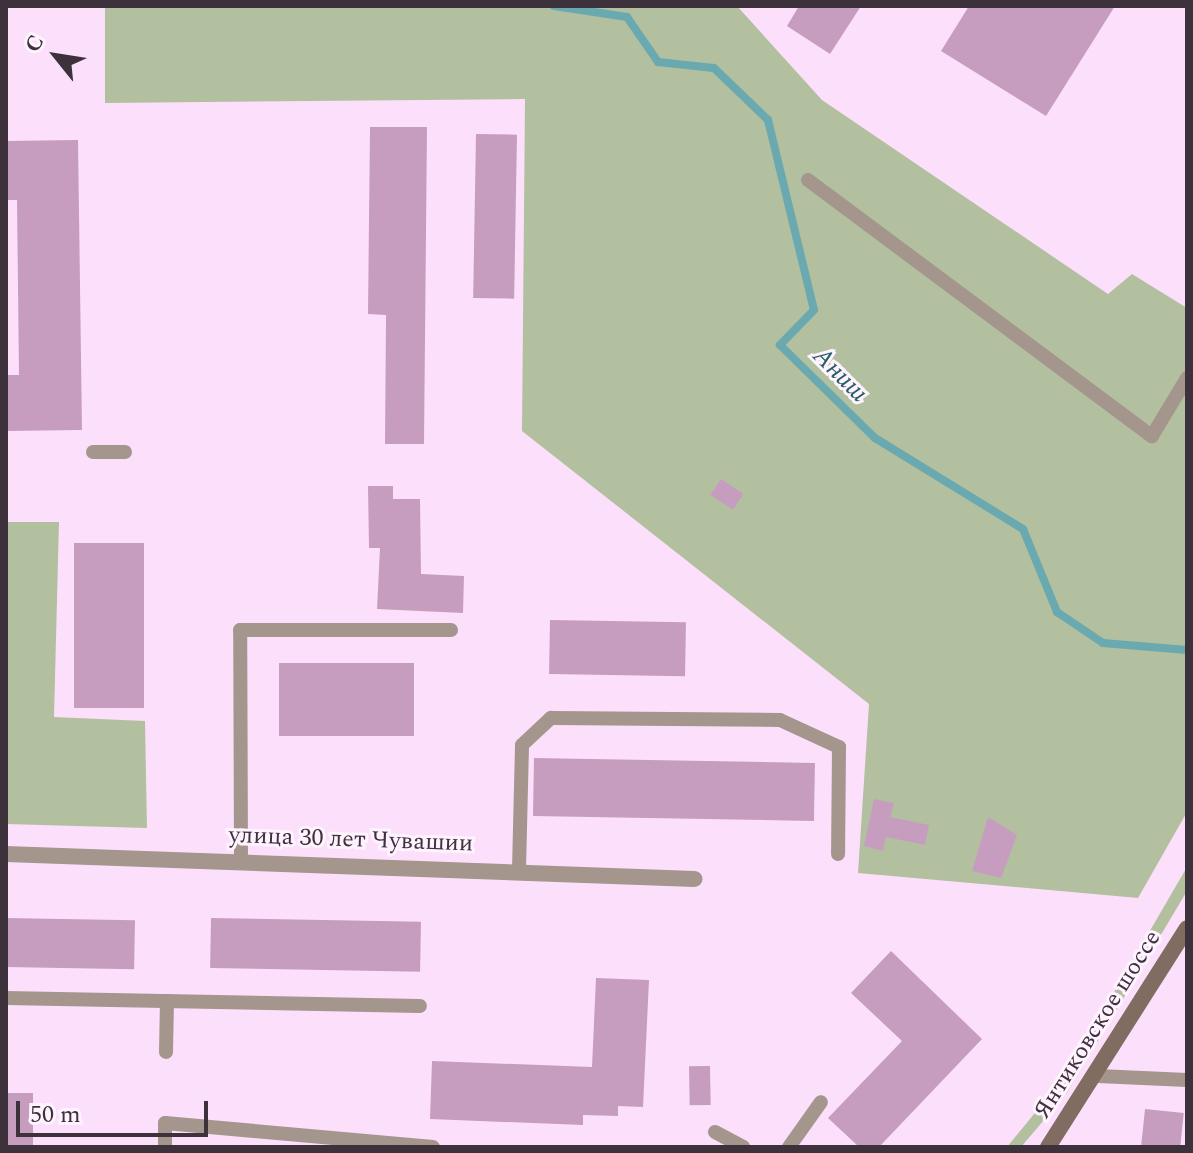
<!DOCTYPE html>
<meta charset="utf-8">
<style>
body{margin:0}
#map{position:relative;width:1193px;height:1153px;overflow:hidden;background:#fce0fb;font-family:Spectral,serif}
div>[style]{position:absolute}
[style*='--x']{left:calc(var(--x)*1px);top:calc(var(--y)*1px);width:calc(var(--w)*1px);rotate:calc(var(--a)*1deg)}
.green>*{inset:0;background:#b2c09f}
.stream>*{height:8px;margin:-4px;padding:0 4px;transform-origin:4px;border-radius:4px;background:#69a9af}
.building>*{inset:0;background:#c69dbf;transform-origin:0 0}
.service>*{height:14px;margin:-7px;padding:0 7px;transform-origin:7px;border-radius:7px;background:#a4958d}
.minor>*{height:16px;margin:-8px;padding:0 8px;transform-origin:8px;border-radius:8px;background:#a4958d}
.secondary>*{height:16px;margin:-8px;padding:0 8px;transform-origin:8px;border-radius:8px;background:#816c61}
span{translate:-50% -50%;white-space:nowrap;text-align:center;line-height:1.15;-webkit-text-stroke:6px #fef3fe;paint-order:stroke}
.street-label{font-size:24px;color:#3d323c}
.water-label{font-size:26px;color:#275e63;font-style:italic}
.frame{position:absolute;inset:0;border:8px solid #3d323c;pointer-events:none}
.north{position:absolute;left:16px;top:16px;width:80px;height:80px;-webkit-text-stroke:6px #fef3fe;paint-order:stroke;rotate:300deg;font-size:22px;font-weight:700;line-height:32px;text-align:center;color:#3d323c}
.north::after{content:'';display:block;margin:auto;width:28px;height:36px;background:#3d323c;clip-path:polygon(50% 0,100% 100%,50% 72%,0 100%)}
.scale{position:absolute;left:16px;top:1101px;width:192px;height:36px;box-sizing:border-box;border:4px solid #3d323c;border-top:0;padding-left:10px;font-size:24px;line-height:28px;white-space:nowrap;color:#3d323c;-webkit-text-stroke:6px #fef3fe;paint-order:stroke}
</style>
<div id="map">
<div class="green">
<div style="clip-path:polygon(105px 6px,737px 6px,822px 100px,1108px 294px,1132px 274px,1187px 308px,1187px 812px,1138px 898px,858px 873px,869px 704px,522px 431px,525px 99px,105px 103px)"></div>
<div style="clip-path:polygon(6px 522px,59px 522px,54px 717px,145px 721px,147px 828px,6px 824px)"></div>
<div style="clip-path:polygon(1187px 867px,1187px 891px,1067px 1093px,1021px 1147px,1007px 1147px,1066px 1075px)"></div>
</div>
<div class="stream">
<div style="--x:554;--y:6;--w:74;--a:8.6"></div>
<div style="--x:627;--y:17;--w:55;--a:55.4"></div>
<div style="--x:658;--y:62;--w:56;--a:6.1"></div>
<div style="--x:714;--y:68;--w:75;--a:43.9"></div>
<div style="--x:768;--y:120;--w:195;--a:76.4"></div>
<div style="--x:814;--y:310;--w:49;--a:134.2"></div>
<div style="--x:780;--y:345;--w:133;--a:44.4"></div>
<div style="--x:875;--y:438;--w:174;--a:31.6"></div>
<div style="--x:1023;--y:529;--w:90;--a:67.7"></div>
<div style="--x:1057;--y:612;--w:55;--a:34"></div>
<div style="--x:1103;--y:643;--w:84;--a:4.8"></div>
</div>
<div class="building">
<div style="clip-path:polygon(799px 6px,861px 6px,830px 54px,787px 26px)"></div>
<div style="clip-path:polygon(969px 6px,1115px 6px,1046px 116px,941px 51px)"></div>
<div style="clip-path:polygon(370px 127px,427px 127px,424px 444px,385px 444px,386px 315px,368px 314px)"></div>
<div style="left:476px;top:134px;width:41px;height:164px;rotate:1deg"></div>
<div style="clip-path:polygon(78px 140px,82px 430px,6px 431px,6px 375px,19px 375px,17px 200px,6px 200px,6px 141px)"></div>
<div style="left:721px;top:479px;width:27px;height:19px;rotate:34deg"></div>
<div style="clip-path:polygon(368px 486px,393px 486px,393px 499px,420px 499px,421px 574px,464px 576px,463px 613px,377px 609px,380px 548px,369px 548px)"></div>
<div style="left:74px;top:543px;width:70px;height:165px"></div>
<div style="left:550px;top:620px;width:136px;height:54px;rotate:1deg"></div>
<div style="left:279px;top:663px;width:135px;height:73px"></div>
<div style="left:534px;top:758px;width:281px;height:58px;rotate:1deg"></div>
<div style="clip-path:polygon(874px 799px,894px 803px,890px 817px,929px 825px,925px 845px,886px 837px,883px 851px,864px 846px)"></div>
<div style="clip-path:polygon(988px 817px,1017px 835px,1001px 878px,972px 871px)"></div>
<div style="left:6px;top:918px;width:129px;height:49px;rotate:1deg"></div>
<div style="left:211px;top:918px;width:210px;height:50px;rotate:1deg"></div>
<div style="clip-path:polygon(891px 951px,982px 1039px,879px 1147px,859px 1147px,828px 1118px,902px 1041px,851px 993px)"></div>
<div style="clip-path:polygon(596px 978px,649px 980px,643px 1107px,618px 1106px,618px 1116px,583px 1115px,583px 1125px,430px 1119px,432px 1061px,592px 1067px)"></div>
<div style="left:710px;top:1066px;width:39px;height:21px;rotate:89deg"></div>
<div style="left:6px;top:1093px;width:27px;height:54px"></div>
<div style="left:1145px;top:1109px;width:39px;height:36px;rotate:6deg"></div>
</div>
<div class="service">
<div style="--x:808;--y:180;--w:429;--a:36.7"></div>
<div style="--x:1152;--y:436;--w:68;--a:-58.9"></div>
<div style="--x:93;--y:452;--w:32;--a:0"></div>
<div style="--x:241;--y:860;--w:230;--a:-90.2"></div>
<div style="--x:240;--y:630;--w:211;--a:0"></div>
<div style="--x:519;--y:869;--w:124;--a:-88.6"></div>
<div style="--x:522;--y:745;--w:40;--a:-43"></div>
<div style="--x:551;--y:718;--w:229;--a:0.5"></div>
<div style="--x:780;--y:720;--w:65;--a:24.6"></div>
<div style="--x:839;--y:747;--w:107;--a:90.5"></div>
<div style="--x:6;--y:998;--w:414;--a:1.1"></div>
<div style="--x:166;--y:1052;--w:51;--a:-88.9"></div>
<div style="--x:1098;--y:1076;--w:89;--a:2.6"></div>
<div style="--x:715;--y:1132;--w:32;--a:28"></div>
<div style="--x:165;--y:1147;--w:24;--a:-90"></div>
<div style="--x:165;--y:1123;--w:269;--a:5.1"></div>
<div style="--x:789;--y:1147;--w:55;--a:-54.6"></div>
</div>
<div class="minor">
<div style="--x:6;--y:854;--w:689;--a:2.08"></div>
</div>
<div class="secondary">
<div style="--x:1048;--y:1147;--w:259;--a:-57.6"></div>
</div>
<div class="street-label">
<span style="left:351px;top:840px;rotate:2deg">улица 30 лет Чувашии</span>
<span style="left:1098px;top:1025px;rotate:-58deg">Янтиковское шоссе</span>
</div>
<div class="water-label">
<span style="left:840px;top:375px;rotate:45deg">Аниш</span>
</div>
<div class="frame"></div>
<div class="north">С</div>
<div class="scale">50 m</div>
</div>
